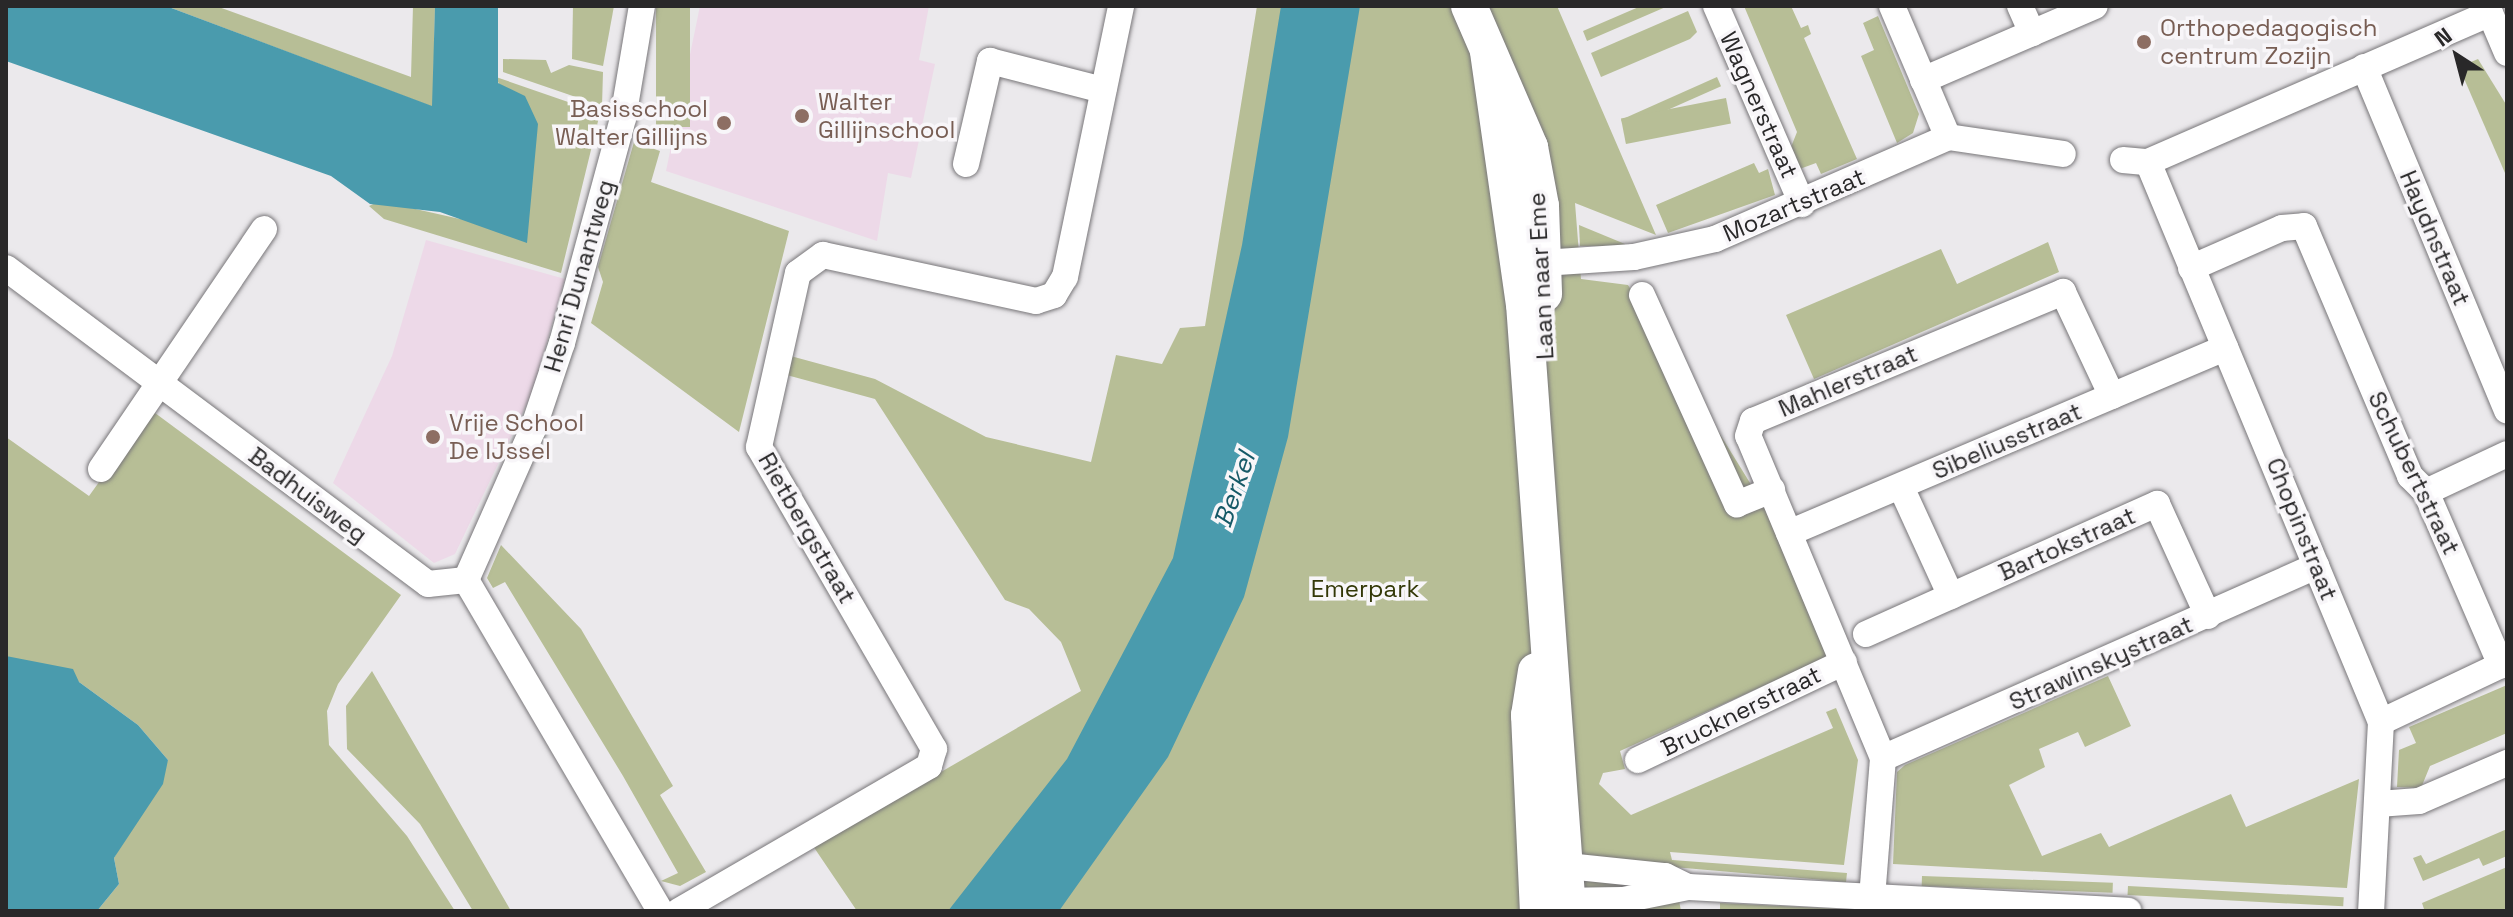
<!DOCTYPE html>
<style>
body{margin:0}
#map{position:relative;width:2513px;height:917px;overflow:hidden;background:#ebe9ec;font-family:"Space Grotesk",sans-serif}
div>[style]{position:absolute}
[style*='--x']{left:calc(var(--x)*1px);top:calc(var(--y)*1px);width:calc(var(--w)*1px);rotate:calc(var(--a)*1deg)}
.education>*{inset:0;background:#edd9e8}
.green>*{inset:0;background:#b7be96;transform-origin:0 0}
.water>*{inset:0;background:#4a9bad}
.roads{filter:drop-shadow(0 0 2px #787679) drop-shadow(0 0 2px #787679)}
.street>*{height:26px;margin:-13px;padding:0 13px;transform-origin:13px;border-radius:13px;background:#fff}
.secondary>*{height:36px;margin:-18px;padding:0 18px;transform-origin:18px;border-radius:18px;background:#fff}
.dots>*{width:22px;height:22px;translate:-50% -50%;box-sizing:border-box;border:4px solid #f8f6f9;border-radius:50%}
span{translate:-50% -50%;white-space:nowrap;text-align:center;line-height:1.15;-webkit-text-stroke:7px #f8f6f9;paint-order:stroke}
.education-label{font-size:24px;color:#785e54}
.left{translate:0 -50%;text-align:left}
.right{translate:-100% -50%;text-align:right}
.street-label{font-size:24px;color:#292829}
.park-label{font-size:24px;color:#333807}
.water-label{font-size:26px;color:#165967;font-style:italic}
.frame{position:absolute;inset:0;border:8px solid #292829;pointer-events:none}
.north{position:absolute;left:2417px;top:16px;width:80px;height:80px;-webkit-text-stroke:6px #f8f6f9;paint-order:stroke;rotate:324deg;font-size:22px;font-weight:700;line-height:32px;text-align:center;color:#292829}
.north::after{content:'';display:block;margin:auto;width:28px;height:36px;background:#292829;clip-path:polygon(50% 0,100% 100%,50% 72%,0 100%)}
</style>
<div id="map">
<div class="education">
<div style="clip-path:polygon(700px 6px,929px 6px,919px 60px,935px 64px,911px 178px,888px 173px,877px 241px,666px 171px)"></div>
<div style="clip-path:polygon(426px 240px,565px 279px,533px 391px,455px 554px,434px 563px,333px 483px,392px 356px)"></div>
</div>
<div class="green">
<div style="clip-path:polygon(166px 6px,216px 6px,411px 77px,413px 6px,435px 6px,433px 107px)"></div>
<div style="clip-path:polygon(573px 6px,614px 6px,603px 66px,572px 59px)"></div>
<div style="left:656px;top:6px;width:34px;height:121px"></div>
<div style="clip-path:polygon(1257px 6px,1557px 6px,1656px 235px,1575px 203px,1581px 279px,1628px 285px,1763px 504px,1827px 657px,1620px 751px,1625px 769px,1603px 773px,1599px 784px,1631px 815px,1833px 728px,1826px 712px,1836px 708px,1858px 760px,1844px 865px,1670px 852px,1672px 860px,1847px 873px,1846px 882px,1673px 867px,1681px 911px,857px 911px,813px 846px,1081px 691px,1061px 642px,1029px 609px,1005px 600px,875px 399px,783px 374px,787px 355px,875px 379px,986px 437px,1091px 462px,1116px 355px,1162px 364px,1180px 328px,1205px 326px)"></div>
<div style="clip-path:polygon(1641px 6px,1668px 6px,1587px 41px,1583px 31px)"></div>
<div style="clip-path:polygon(1744px 6px,1791px 6px,1801px 28px,1808px 25px,1811px 34px,1804px 38px,1857px 159px,1821px 174px,1816px 163px,1797px 170px,1789px 152px,1797px 132px)"></div>
<div style="clip-path:polygon(1688px 11px,1697px 32px,1690px 39px,1601px 77px,1591px 53px)"></div>
<div style="clip-path:polygon(1878px 16px,1919px 114px,1913px 133px,1897px 143px,1861px 56px,1874px 50px,1863px 23px)"></div>
<div style="clip-path:polygon(503px 59px,546px 60px,551px 73px,569px 65px,603px 72px,602px 106px,503px 72px)"></div>
<div style="clip-path:polygon(2478px 59px,2507px 106px,2505px 173px,2459px 67px)"></div>
<div style="clip-path:polygon(496px 77px,600px 113px,561px 273px,384px 219px,369px 206px,380px 201px,460px 219px,534px 166px)"></div>
<div style="left:1717px;top:77px;width:10px;height:105px;rotate:66deg"></div>
<div style="left:1726px;top:98px;width:26px;height:107px;rotate:79deg"></div>
<div style="clip-path:polygon(634px 142px,660px 151px,651px 182px,789px 231px,739px 432px,591px 323px,603px 282px,598px 267px)"></div>
<div style="clip-path:polygon(1754px 163px,1759px 173px,1768px 169px,1775px 195px,1668px 233px,1656px 205px)"></div>
<div style="clip-path:polygon(1579px 225px,1625px 244px,1625px 246px,1580px 246px)"></div>
<div style="clip-path:polygon(2048px 242px,2059px 272px,1814px 379px,1786px 315px,1941px 249px,1957px 284px)"></div>
<div style="clip-path:polygon(151px 410px,401px 595px,338px 684px,327px 711px,329px 745px,407px 836px,455px 911px,97px 911px,119px 884px,114px 858px,168px 760px,138px 725px,79px 682px,6px 656px,6px 437px,89px 496px)"></div>
<div style="clip-path:polygon(501px 545px,581px 629px,673px 786px,660px 795px,706px 872px,680px 886px,661px 881px,678px 873px,623px 776px,505px 582px,493px 588px,487px 578px)"></div>
<div style="clip-path:polygon(372px 671px,511px 911px,473px 911px,420px 824px,347px 749px,346px 706px)"></div>
<div style="clip-path:polygon(2108px 676px,2131px 726px,2085px 747px,2078px 732px,2039px 749px,2045px 767px,2009px 785px,2042px 856px,2101px 833px,2109px 847px,2231px 794px,2246px 827px,2359px 779px,2347px 888px,1893px 864px,1897px 772px,1905px 765px)"></div>
<div style="clip-path:polygon(2507px 685px,2507px 733px,2430px 766px,2421px 788px,2397px 787px,2399px 750px,2416px 743px,2409px 727px)"></div>
<div style="clip-path:polygon(2507px 829px,2507px 856px,2483px 866px,2479px 858px,2423px 881px,2413px 858px,2421px 855px,2426px 864px)"></div>
<div style="clip-path:polygon(2507px 867px,2507px 911px,2424px 909px,2422px 903px)"></div>
<div style="left:1922px;top:876px;width:191px;height:10px;rotate:2deg"></div>
<div style="left:2128px;top:886px;width:216px;height:9px;rotate:3deg"></div>
<div style="clip-path:polygon(1720px 903px,1884px 911px,1720px 911px)"></div>
</div>
<div class="water">
<div style="clip-path:polygon(6px 6px,166px 6px,432px 106px,435px 6px,498px 6px,498px 83px,525px 96px,538px 124px,527px 243px,440px 212px,370px 204px,331px 176px,6px 61px)"></div>
<div style="clip-path:polygon(1281px 6px,1360px 6px,1288px 437px,1244px 597px,1168px 757px,1059px 911px,948px 911px,1067px 759px,1173px 558px,1242px 245px)"></div>
<div style="clip-path:polygon(6px 656px,73px 669px,79px 682px,138px 725px,168px 760px,163px 784px,114px 858px,119px 884px,97px 911px,6px 911px)"></div>
</div>
<div class="roads">
<div class="street">
<div style="--x:1716;--y:6;--w:216;--a:66.5"></div>
<div style="--x:1892;--y:6;--w:142;--a:66.9"></div>
<div style="--x:2020;--y:6;--w:30;--a:66"></div>
<div style="--x:2487;--y:6;--w:51;--a:66.9"></div>
<div style="--x:2364;--y:67;--w:372;--a:67.4"></div>
<div style="--x:1923;--y:80;--w:187;--a:-23.3"></div>
<div style="--x:2123;--y:160;--w:25;--a:5"></div>
<div style="--x:2148;--y:162;--w:373;--a:-23.5"></div>
<div style="--x:2148;--y:162;--w:607;--a:67.41"></div>
<div style="--x:2381;--y:722;--w:189;--a:93"></div>
<div style="--x:966;--y:164;--w:106;--a:-76.9"></div>
<div style="--x:990;--y:61;--w:117;--a:14.4"></div>
<div style="--x:1527;--y:264;--w:107;--a:-3.7"></div>
<div style="--x:1634;--y:257;--w:83;--a:-12.5"></div>
<div style="--x:1715;--y:239;--w:254;--a:-23.6"></div>
<div style="--x:1948;--y:137;--w:116;--a:8.4"></div>
<div style="--x:6;--y:268;--w:527;--a:36.83"></div>
<div style="--x:428;--y:584;--w:38;--a:-6"></div>
<div style="--x:2191;--y:268;--w:99;--a:-23.7"></div>
<div style="--x:2282;--y:228;--w:22;--a:-5"></div>
<div style="--x:2304;--y:226;--w:272;--a:67"></div>
<div style="--x:2410;--y:476;--w:23;--a:45"></div>
<div style="--x:2426;--y:492;--w:189;--a:66.6"></div>
<div style="--x:2501;--y:665;--w:133;--a:154.6"></div>
<div style="--x:1642;--y:295;--w:230;--a:65.6"></div>
<div style="--x:1737;--y:504;--w:38;--a:-22"></div>
<div style="--x:101;--y:469;--w:290;--a:-55.8"></div>
<div style="--x:1901;--y:487;--w:120;--a:65.4"></div>
<div style="--x:2426;--y:492;--w:89;--a:-25.1"></div>
<div style="--x:1789;--y:533;--w:474;--a:-23"></div>
<div style="--x:466;--y:580;--w:165;--a:-66.1"></div>
<div style="--x:533;--y:429;--w:91;--a:-71.4"></div>
<div style="--x:562;--y:343;--w:233;--a:-74.8"></div>
<div style="--x:623;--y:118;--w:114;--a:-80.4"></div>
<div style="--x:466;--y:580;--w:384;--a:59.6"></div>
<div style="--x:1866;--y:634;--w:319;--a:-24.1"></div>
<div style="--x:2157;--y:504;--w:123;--a:65.5"></div>
<div style="--x:1883;--y:758;--w:474;--a:-23.9"></div>
<div style="--x:1638;--y:760;--w:228;--a:-25.4"></div>
<div style="--x:2378;--y:804;--w:41;--a:-4.2"></div>
<div style="--x:2419;--y:801;--w:96;--a:-23.4"></div>
<div style="--x:1548;--y:864;--w:118;--a:5.9"></div>
<div style="--x:1665;--y:876;--w:25;--a:26"></div>
<div style="--x:1688;--y:887;--w:66;--a:168.7"></div>
<div style="--x:1623;--y:900;--w:70;--a:179.2"></div>
<div style="--x:1688;--y:887;--w:441;--a:3.1"></div>
<div style="--x:1872;--y:898;--w:140;--a:-85.5"></div>
<div style="--x:1883;--y:758;--w:349;--a:-112.7"></div>
<div style="--x:1748;--y:436;--w:16;--a:-72"></div>
<div style="--x:1753;--y:421;--w:336;--a:-22.6"></div>
<div style="--x:2063;--y:292;--w:115;--a:64.8"></div>
<div style="--x:679;--y:911;--w:289;--a:-30.1"></div>
<div style="--x:929;--y:766;--w:18;--a:-74"></div>
<div style="--x:934;--y:749;--w:349;--a:-120.1"></div>
<div style="--x:759;--y:447;--w:178;--a:-77.4"></div>
<div style="--x:798;--y:273;--w:31;--a:-36"></div>
<div style="--x:823;--y:255;--w:218;--a:12.2"></div>
<div style="--x:1036;--y:301;--w:19;--a:-18"></div>
<div style="--x:1054;--y:295;--w:21;--a:-59"></div>
<div style="--x:1065;--y:277;--w:277;--a:-78.3"></div>
</div>
<div class="secondary">
<div style="--x:1469;--y:6;--w:154;--a:66.6"></div>
<div style="--x:1530;--y:147;--w:60;--a:79.4"></div>
<div style="--x:1541;--y:206;--w:88;--a:88"></div>
<div style="--x:1488;--y:52;--w:255;--a:81.9"></div>
<div style="--x:1524;--y:304;--w:609;--a:85.85"></div>
<div style="--x:1536;--y:671;--w:45;--a:99"></div>
<div style="--x:1529;--y:715;--w:196;--a:87.4"></div>
</div>
</div>
<div class="dots">
<div style="left:2144px;top:42px;background:#8d6e63"></div>
<div style="left:802px;top:116px;background:#8d6e63"></div>
<div style="left:724px;top:123px;background:#8d6e63"></div>
<div style="left:433px;top:437px;background:#8d6e63"></div>
</div>
<div class="education-label">
<span class="left" style="left:2160px;top:42px">Orthopedagogisch<br>centrum Zozijn</span>
<span class="left" style="left:818px;top:116px">Walter<br>Gillijnschool</span>
<span class="right" style="left:708px;top:123px">Basisschool<br>Walter Gillijns</span>
<span class="left" style="left:449px;top:437px">Vrije School<br>De IJssel</span>
</div>
<div class="street-label">
<span style="left:1759px;top:105px;rotate:66deg">Wagnerstraat</span>
<span style="left:1794px;top:205px;rotate:-23deg">Mozartstraat</span>
<span style="left:2435px;top:238px;rotate:67deg">Haydnstraat</span>
<span style="left:579px;top:276px;rotate:-74deg">Henri Dunantweg</span>
<span style="left:1541px;top:276px;rotate:-93deg">Laan naar Eme</span>
<span style="left:1848px;top:381px;rotate:-23deg">Mahlerstraat</span>
<span style="left:2007px;top:441px;rotate:-23deg">Sibeliusstraat</span>
<span style="left:2414px;top:473px;rotate:64deg">Schubertstraat</span>
<span style="left:308px;top:495px;rotate:37deg">Badhuisweg</span>
<span style="left:807px;top:528px;rotate:60deg">Rietbergstraat</span>
<span style="left:2302px;top:529px;rotate:68deg">Chopinstraat</span>
<span style="left:2067px;top:544px;rotate:-24deg">Bartokstraat</span>
<span style="left:2101px;top:663px;rotate:-24deg">Strawinskystraat</span>
<span style="left:1741px;top:711px;rotate:-26deg">Brucknerstraat</span>
</div>
<div class="park-label">
<span style="left:1365px;top:589px">Emerpark</span>
</div>
<div class="water-label">
<span style="left:1235px;top:490px;rotate:-71deg">Berkel</span>
</div>
<div class="frame"></div>
<div class="north">N</div>
</div>
